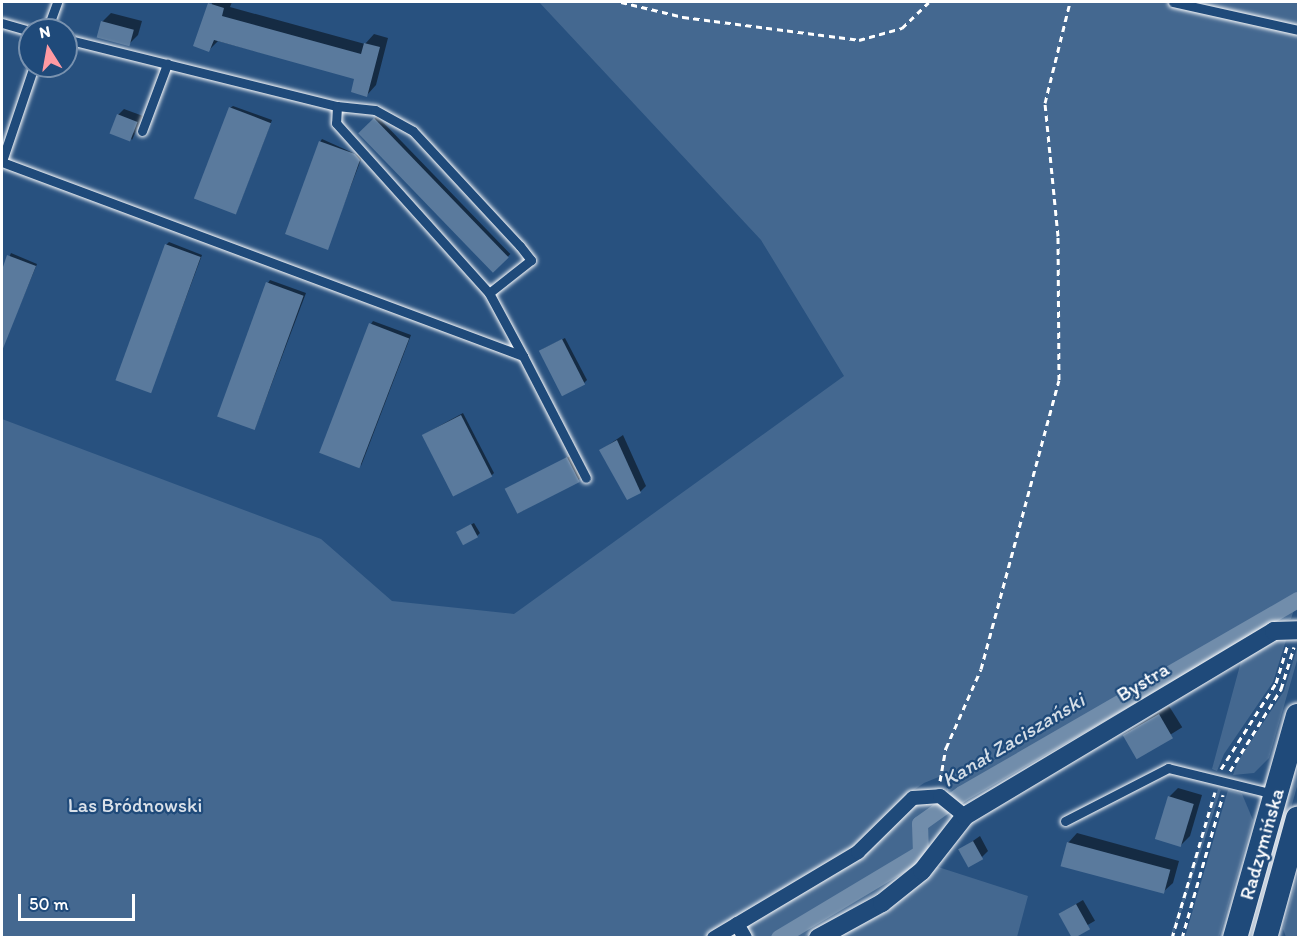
<!DOCTYPE html>
<meta charset="utf-8">
<style>
body{margin:0}
#map{position:relative;width:1300px;height:939px;overflow:hidden;background:#28517f;font-family:Itim,sans-serif}
div>[style]{position:absolute}
[style*='--x']{left:calc(var(--x)*1px);top:calc(var(--y)*1px);width:calc(var(--w)*1px);rotate:calc(var(--a)*1deg)}
.green>*{inset:0;background:#446890;transform-origin:0 0}
.shadow>*{inset:0;background:#0007;transform-origin:0 0}
.canal>*{height:16px;margin:-8px;padding:0 8px;transform-origin:8px;border-radius:8px;background:#718dab}
.building>*{inset:0;background:#5a7a9d;transform-origin:0 0}
.path>*{height:3px;margin-top:-1.5px;transform-origin:0;background:repeating-linear-gradient(90deg,#fff 0 6px,transparent 0 10.5px)}
.roads{filter:drop-shadow(0 0 2px #fff) drop-shadow(0 0 2px #fff)}
.service>*{height:9px;margin:-4.5px;padding:0 4.5px;transform-origin:4.5px;border-radius:4.5px;background:#1f4a7a}
.pedestrian>*{height:14px;margin:-7px;padding:0 7px;transform-origin:7px;border-radius:7px;background:#1f4a7a}
.minor>*{height:18px;margin:-9px;padding:0 9px;transform-origin:9px;border-radius:9px;background:#1f4a7a}
.secondary>*{height:24px;margin:-12px;padding:0 12px;transform-origin:12px;border-radius:12px;background:#1f4a7a}
span{translate:-50% -50%;white-space:nowrap;text-align:center;line-height:1.15;-webkit-text-stroke:4.5px #1f4a7a;paint-order:stroke}
.street-label{font-size:20px;color:#fff}
.park-label{font-size:20px;color:#dae1e9}
.water-label{font-size:21px;color:#d4dde6;font-style:italic}
.frame{position:absolute;inset:0;border:3px solid #fff;pointer-events:none}
.north{position:absolute;left:18px;top:18px;width:60px;height:60px;box-sizing:border-box;background:#1f4a7a;border:2px solid #7992af;border-radius:50%;rotate:349deg;font-size:16px;font-weight:700;line-height:24px;text-align:center;color:#fff}
.north::after{content:'';display:block;margin:auto;width:21px;height:27px;background:#ff9aa2;clip-path:polygon(50% 0,100% 100%,50% 72%,0 100%)}
.scale{position:absolute;left:18px;top:894px;width:117px;height:27px;box-sizing:border-box;border:3px solid #fff;border-top:0;padding-left:8px;font-size:18px;line-height:21px;white-space:nowrap;color:#fff;-webkit-text-stroke:4px #1f4a7a;paint-order:stroke}
</style>
<div id="map">
<div class="green">
<div style="clip-path:polygon(539px 2px,1298px 2px,1298px 597px,1291px 619px,1268px 627px,972px 803px,957px 802px,947px 793px,946px 774px,924px 783px,911px 792px,910px 806px,932px 798px,942px 805px,917px 824px,920px 851px,775px 937px,2px 937px,2px 419px,321px 539px,392px 601px,514px 614px,844px 376px,761px 240px)"></div>
<div style="clip-path:polygon(1288px 634px,1273px 682px,1224px 754px,1217px 771px,1212px 769px,1243px 654px)"></div>
<div style="clip-path:polygon(1298px 645px,1298px 657px,1269px 758px,1254px 773px,1233px 775px,1238px 761px,1284px 691px)"></div>
<div style="clip-path:polygon(1298px 752px,1298px 783px,1261px 914px,1253px 937px,1246px 938px)"></div>
<div style="left:1218px;top:789px;width:3px;height:154px;rotate:18deg"></div>
<div style="clip-path:polygon(1228px 790px,1242px 794px,1253px 820px,1219px 937px,1185px 937px)"></div>
<div style="clip-path:polygon(945px 808px,952px 822px,925px 857px,893px 884px,804px 937px,785px 938px,923px 855px,927px 847px,922px 825px)"></div>
<div style="clip-path:polygon(935px 866px,1028px 896px,1017px 937px,836px 938px,888px 911px)"></div>
<div style="clip-path:polygon(1298px 873px,1298px 937px,1286px 937px,1283px 929px)"></div>
</div>
<div class="shadow">
<div style="clip-path:polygon(212px 2px,232px 2px,230px 7px,365px 44px,374px 34px,388px 38px,376px 85px,367px 95px,356px 78px,218px 41px,209px 50px)"></div>
<div style="clip-path:polygon(111px 13px,142px 21px,138px 35px,129px 44px,102px 22px)"></div>
<div style="clip-path:polygon(233px 106px,272px 120px,236px 213px,230px 108px)"></div>
<div style="clip-path:polygon(124px 109px,143px 116px,132px 140px,118px 115px)"></div>
<div style="left:377px;top:116px;width:192px;height:24px;rotate:46deg"></div>
<div style="clip-path:polygon(322px 139px,362px 157px,327px 248px,320px 142px)"></div>
<div style="clip-path:polygon(169px 242px,202px 255px,151px 391px,166px 245px)"></div>
<div style="clip-path:polygon(11px 253px,37px 264px,7px 336px,2px 333px,2px 274px)"></div>
<div style="clip-path:polygon(270px 280px,306px 293px,255px 428px,268px 283px)"></div>
<div style="clip-path:polygon(373px 321px,411px 335px,361px 466px,371px 324px)"></div>
<div style="clip-path:polygon(565px 338px,587px 380px,584px 383px,543px 349px)"></div>
<div style="clip-path:polygon(463px 413px,494px 473px,491px 476px,423px 435px)"></div>
<div style="clip-path:polygon(623px 435px,646px 486px,640px 492px,601px 450px)"></div>
<div style="left:570px;top:456px;width:25px;height:68px;rotate:61deg"></div>
<div style="clip-path:polygon(474px 523px,480px 533px,477px 536px,460px 530px)"></div>
<div style="left:1169px;top:706px;width:25px;height:54px;rotate:58deg"></div>
<div style="clip-path:polygon(1178px 788px,1202px 795px,1190px 836px,1181px 845px,1169px 797px)"></div>
<div style="clip-path:polygon(1077px 833px,1179px 861px,1173px 883px,1163px 892px,1068px 843px)"></div>
<div style="clip-path:polygon(980px 836px,988px 851px,982px 857px,960px 850px)"></div>
<div style="left:1083px;top:900px;width:24px;height:27px;rotate:60deg"></div>
</div>
<div class="canal">
<div style="--x:779;--y:938;--w:165;--a:-30.9"></div>
<div style="--x:921;--y:853;--w:29;--a:-92"></div>
<div style="--x:920;--y:824;--w:52;--a:-35.5"></div>
<div style="--x:962;--y:794;--w:388;--a:-30"></div>
</div>
<div class="building">
<div style="clip-path:polygon(208px 3px,224px 8px,222px 16px,361px 54px,364px 43px,380px 47px,367px 97px,351px 92px,354px 79px,214px 40px,209px 52px,193px 46px)"></div>
<div style="left:101px;top:21px;width:34px;height:17px;rotate:15deg"></div>
<div style="left:229px;top:107px;width:45px;height:98px;rotate:21deg"></div>
<div style="left:117px;top:114px;width:22px;height:21px;rotate:21deg"></div>
<div style="left:374px;top:118px;width:194px;height:22px;rotate:46deg"></div>
<div style="clip-path:polygon(319px 141px,355px 154px,360px 160px,328px 250px,285px 234px)"></div>
<div style="left:165px;top:244px;width:38px;height:145px;rotate:20deg"></div>
<div style="clip-path:polygon(7px 255px,36px 266px,2px 351px,2px 270px)"></div>
<div style="left:266px;top:282px;width:40px;height:143px;rotate:20deg"></div>
<div style="left:369px;top:323px;width:43px;height:139px;rotate:21deg"></div>
<div style="left:562px;top:339px;width:51px;height:26px;rotate:63deg"></div>
<div style="left:461px;top:415px;width:69px;height:44px;rotate:63deg"></div>
<div style="clip-path:polygon(617px 440px,641px 493px,627px 500px,599px 450px)"></div>
<div style="left:567px;top:457px;width:28px;height:70px;rotate:63deg"></div>
<div style="left:471px;top:524px;width:15px;height:17px;rotate:62deg"></div>
<div style="left:1159px;top:714px;width:28px;height:42px;rotate:60deg"></div>
<div style="left:1168px;top:796px;width:27px;height:45px;rotate:17deg"></div>
<div style="left:973px;top:841px;width:21px;height:17px;rotate:61deg"></div>
<div style="left:1067px;top:842px;width:107px;height:25px;rotate:15deg"></div>
<div style="left:1076px;top:904px;width:29px;height:20px;rotate:61deg"></div>
</div>
<div class="path">
<div style="--x:621;--y:2;--w:64;--a:13.6"></div>
<div style="--x:683;--y:17;--w:177;--a:7.4"></div>
<div style="--x:859;--y:40;--w:45;--a:-15.6"></div>
<div style="--x:902;--y:28;--w:37;--a:-44"></div>
<div style="--x:1221;--y:769;--w:102;--a:-57.4"></div>
<div style="--x:1276;--y:683;--w:38;--a:-73"></div>
<div style="--x:1230;--y:771;--w:97;--a:-58.1"></div>
<div style="--x:1281;--y:689;--w:44;--a:-72.8"></div>
<div style="--x:940;--y:781;--w:34;--a:-80"></div>
<div style="--x:946;--y:748;--w:86;--a:-66.1"></div>
<div style="--x:981;--y:669;--w:299;--a:-74.9"></div>
<div style="--x:1059;--y:380;--w:144;--a:-90.4"></div>
<div style="--x:1058;--y:236;--w:134;--a:-95.6"></div>
<div style="--x:1045;--y:103;--w:104;--a:-76.1"></div>
<div style="--x:1172;--y:938;--w:152;--a:-73.6"></div>
<div style="--x:1182;--y:938;--w:149;--a:-74"></div>
</div>
<div class="roads">
<div class="service">
<div style="--x:1173;--y:2;--w:128;--a:12.6"></div>
<div style="--x:2;--y:23;--w:29;--a:16"></div>
<div style="--x:47;--y:30;--w:30;--a:-70"></div>
<div style="--x:66;--y:39;--w:279;--a:13.9"></div>
<div style="--x:337;--y:106;--w:17;--a:93"></div>
<div style="--x:336;--y:123;--w:229;--a:48"></div>
<div style="--x:489;--y:293;--w:72;--a:61.6"></div>
<div style="--x:337;--y:106;--w:38;--a:6"></div>
<div style="--x:375;--y:110;--w:43;--a:28.9"></div>
<div style="--x:413;--y:131;--w:157;--a:47.1"></div>
<div style="--x:520;--y:246;--w:18;--a:52"></div>
<div style="--x:531;--y:260;--w:53;--a:141.8"></div>
<div style="--x:142;--y:131;--w:72;--a:-69.5"></div>
<div style="--x:2;--y:161;--w:100;--a:-71.4"></div>
<div style="--x:2;--y:162;--w:556;--a:20.42"></div>
<div style="--x:523;--y:356;--w:137;--a:62.7"></div>
<div style="--x:1065;--y:821;--w:116;--a:-27.2"></div>
<div style="--x:1168;--y:768;--w:109;--a:13.8"></div>
</div>
<div class="pedestrian">
<div style="--x:737;--y:924;--w:16;--a:60"></div>
<div style="--x:714;--y:938;--w:168;--a:-30.8"></div>
<div style="--x:858;--y:852;--w:77;--a:-44.5"></div>
<div style="--x:913;--y:798;--w:27;--a:-4"></div>
<div style="--x:940;--y:796;--w:32;--a:39"></div>
</div>
<div class="minor">
<div style="--x:818;--y:938;--w:73;--a:-28.7"></div>
<div style="--x:882;--y:903;--w:51;--a:-38.7"></div>
<div style="--x:922;--y:871;--w:70;--a:-52"></div>
<div style="--x:965;--y:816;--w:360;--a:-30.9"></div>
<div style="--x:1274;--y:631;--w:24;--a:-2"></div>
</div>
<div class="secondary">
<div style="--x:1235;--y:938;--w:231;--a:-74.2"></div>
<div style="--x:1265;--y:938;--w:124;--a:-74.6"></div>
</div>
</div>
<div class="street-label">
<span style="left:1143px;top:682px;rotate:-31deg">Bystra</span>
<span style="left:1262px;top:844px;rotate:-74deg">Radzymińska</span>
</div>
<div class="park-label">
<span style="left:135px;top:805px">Las Bródnowski</span>
</div>
<div class="water-label">
<span style="left:1013px;top:740px;rotate:-31deg">Kanał Zaciszański</span>
</div>
<div class="frame"></div>
<div class="north">N</div>
<div class="scale">50 m</div>
</div>
